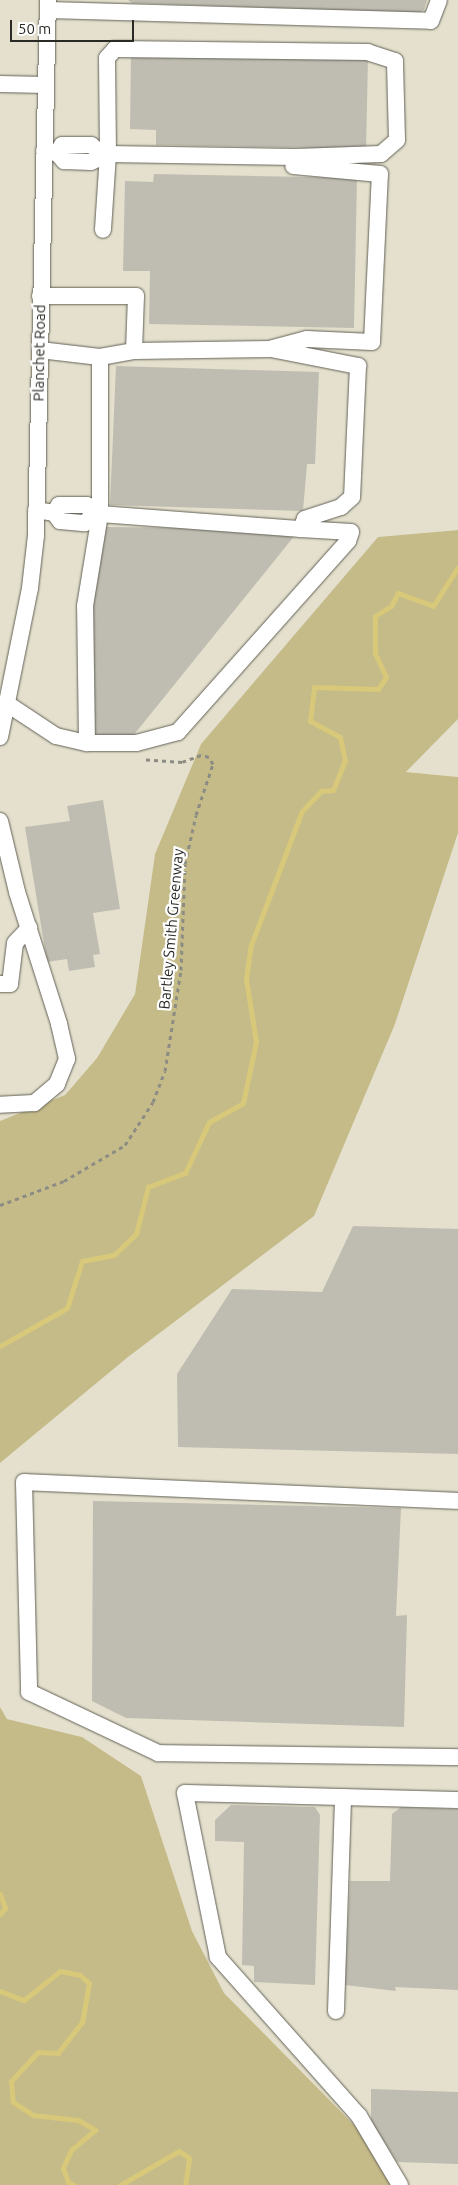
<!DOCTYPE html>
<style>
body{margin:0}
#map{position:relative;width:458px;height:2185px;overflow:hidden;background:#edebdf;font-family:Ubuntu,sans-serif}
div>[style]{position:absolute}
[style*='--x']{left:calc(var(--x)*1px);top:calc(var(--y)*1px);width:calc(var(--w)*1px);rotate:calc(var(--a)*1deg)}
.built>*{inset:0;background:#e4e0cd}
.green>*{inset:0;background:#c5bb89}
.stream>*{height:5px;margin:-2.5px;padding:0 2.5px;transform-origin:2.5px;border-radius:2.5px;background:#d8c87a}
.building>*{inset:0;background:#bfbdb1}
.path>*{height:3px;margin-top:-1.5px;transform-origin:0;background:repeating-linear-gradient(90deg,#8d8c83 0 4px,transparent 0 8px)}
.roads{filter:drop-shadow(0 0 1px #636157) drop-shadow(0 0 1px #636157)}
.minor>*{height:16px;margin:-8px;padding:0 8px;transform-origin:8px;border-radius:8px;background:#fff}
span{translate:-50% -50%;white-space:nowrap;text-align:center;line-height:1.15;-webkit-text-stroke:4.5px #fff;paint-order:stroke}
.street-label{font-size:15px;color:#2a2a25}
.scale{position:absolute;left:10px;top:20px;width:124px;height:22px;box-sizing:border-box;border:2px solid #2a2a25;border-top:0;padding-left:6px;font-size:15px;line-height:18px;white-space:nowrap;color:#2a2a25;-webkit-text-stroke:4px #fff;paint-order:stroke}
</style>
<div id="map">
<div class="built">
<div style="clip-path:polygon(0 0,458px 0,458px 530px,378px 537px,201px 744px,155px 854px,135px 994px,97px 1058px,65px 1095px,0 1121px)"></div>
<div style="clip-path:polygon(458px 719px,458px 777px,406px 772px)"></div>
<div style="clip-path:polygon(458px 833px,458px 2185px,391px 2185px,359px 2130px,224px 1993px,192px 1931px,141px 1776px,82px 1737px,7px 1719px,0 1707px,0 1463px,128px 1357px,395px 1024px)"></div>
</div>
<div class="green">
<div style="clip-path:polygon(458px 530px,458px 719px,406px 772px,458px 777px,458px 833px,395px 1024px,314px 1216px,128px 1357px,0 1463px,0 1121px,65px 1095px,97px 1058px,135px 994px,155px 854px,201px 744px,378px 537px)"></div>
<div style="clip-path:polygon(0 1707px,7px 1719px,82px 1737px,141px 1776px,192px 1931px,224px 1993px,359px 2130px,391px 2185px,0 2185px)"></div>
</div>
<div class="stream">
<div style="--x:0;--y:1346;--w:77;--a:-29.6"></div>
<div style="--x:67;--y:1308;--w:49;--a:-72.3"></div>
<div style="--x:82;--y:1261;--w:33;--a:-11"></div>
<div style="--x:114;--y:1255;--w:30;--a:-44"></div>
<div style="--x:136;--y:1234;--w:49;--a:-75.7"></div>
<div style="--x:148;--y:1187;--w:40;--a:-21"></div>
<div style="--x:185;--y:1173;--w:56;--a:-64.8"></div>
<div style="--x:209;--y:1122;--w:39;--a:-29"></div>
<div style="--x:243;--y:1103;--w:62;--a:-78"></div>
<div style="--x:256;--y:1042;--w:64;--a:-99"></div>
<div style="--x:246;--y:979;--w:34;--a:-82"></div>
<div style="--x:251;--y:945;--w:143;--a:-69.2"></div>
<div style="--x:302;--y:811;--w:28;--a:-46"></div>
<div style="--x:321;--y:791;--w:12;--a:-5"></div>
<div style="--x:333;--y:790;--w:31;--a:-68"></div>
<div style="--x:345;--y:761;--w:25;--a:-102"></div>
<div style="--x:340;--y:737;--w:34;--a:-152"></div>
<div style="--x:310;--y:721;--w:34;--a:-83"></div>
<div style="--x:314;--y:687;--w:64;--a:1.8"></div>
<div style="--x:378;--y:689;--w:14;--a:-56"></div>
<div style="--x:386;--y:677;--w:26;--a:-115"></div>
<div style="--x:375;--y:653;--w:37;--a:-90"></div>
<div style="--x:375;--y:616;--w:19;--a:-32"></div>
<div style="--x:391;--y:606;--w:15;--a:-62"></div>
<div style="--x:398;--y:593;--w:37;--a:20"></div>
<div style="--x:433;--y:606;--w:46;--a:-57.3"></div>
<div style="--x:0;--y:1894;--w:15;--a:70"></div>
<div style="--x:5;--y:1908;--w:8;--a:130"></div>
<div style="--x:0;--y:1991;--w:26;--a:21"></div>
<div style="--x:24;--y:2000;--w:46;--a:-38.9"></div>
<div style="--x:60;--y:1971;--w:20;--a:11"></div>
<div style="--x:80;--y:1975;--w:12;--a:42"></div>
<div style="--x:89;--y:1983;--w:40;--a:100"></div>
<div style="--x:82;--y:2022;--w:39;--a:128"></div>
<div style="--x:58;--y:2053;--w:20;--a:-177"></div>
<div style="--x:38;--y:2052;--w:40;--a:133"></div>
<div style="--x:11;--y:2081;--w:21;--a:85"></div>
<div style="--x:13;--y:2102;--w:24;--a:33"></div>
<div style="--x:33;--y:2115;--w:45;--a:6.3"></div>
<div style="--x:78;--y:2120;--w:20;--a:30"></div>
<div style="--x:95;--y:2130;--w:31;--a:140"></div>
<div style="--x:71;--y:2150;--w:20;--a:114"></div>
<div style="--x:63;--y:2168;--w:15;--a:70"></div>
<div style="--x:68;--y:2182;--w:7;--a:27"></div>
<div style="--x:120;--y:2185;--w:68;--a:-30"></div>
<div style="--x:179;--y:2151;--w:12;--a:35"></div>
<div style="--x:189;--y:2158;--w:27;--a:98"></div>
</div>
<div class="building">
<div style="clip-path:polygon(128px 0,427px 0,424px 10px,418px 13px,132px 3px)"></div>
<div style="clip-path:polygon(131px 55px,368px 60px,366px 149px,156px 145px,156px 130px,130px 129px)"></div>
<div style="clip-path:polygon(154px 174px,357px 178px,354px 328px,149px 324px,150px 271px,123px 271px,125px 181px,153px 182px)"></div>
<div style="clip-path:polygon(116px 366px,319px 372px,315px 464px,307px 464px,303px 511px,110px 505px)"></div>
<div style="clip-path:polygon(104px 527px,300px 529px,128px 742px,91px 736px,89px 626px)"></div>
<div style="clip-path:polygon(103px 800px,120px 909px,93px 913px,100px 954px,93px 955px,95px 967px,69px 971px,67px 959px,47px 962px,25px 827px,70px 821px,67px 806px)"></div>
<div style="clip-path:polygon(353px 1226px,458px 1229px,458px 1454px,178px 1447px,177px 1374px,232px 1289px,322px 1292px)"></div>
<div style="clip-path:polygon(93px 1501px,401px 1508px,396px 1616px,407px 1615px,404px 1727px,126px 1718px,92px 1701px)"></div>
<div style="clip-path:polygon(231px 1805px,315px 1807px,320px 1815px,315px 1985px,254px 1982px,254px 1966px,242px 1965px,244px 1842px,215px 1841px,215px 1820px)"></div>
<div style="clip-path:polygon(401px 1807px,458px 1809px,458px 1990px,395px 1987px,396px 1991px,345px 1985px,350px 1881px,390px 1881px,392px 1814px)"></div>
<div style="clip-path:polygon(371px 2089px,458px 2092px,458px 2164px,397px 2162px,371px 2121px)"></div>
</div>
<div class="path">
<div style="--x:0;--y:1205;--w:68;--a:-20.6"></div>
<div style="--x:64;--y:1181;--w:71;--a:-30.5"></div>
<div style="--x:125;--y:1145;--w:51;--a:-56.9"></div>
<div style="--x:153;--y:1102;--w:33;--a:-69"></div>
<div style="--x:165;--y:1071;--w:102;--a:-81"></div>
<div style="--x:181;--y:970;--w:106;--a:-87.8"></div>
<div style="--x:185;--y:864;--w:50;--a:-77.3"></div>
<div style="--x:196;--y:815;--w:54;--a:-71.6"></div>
<div style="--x:213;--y:764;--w:8;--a:-120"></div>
<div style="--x:209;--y:757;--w:8;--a:-166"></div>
<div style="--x:201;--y:755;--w:20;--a:160"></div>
<div style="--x:182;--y:762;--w:39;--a:-176"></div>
</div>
<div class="roads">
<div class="minor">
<div style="--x:48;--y:10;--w:383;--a:1.6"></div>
<div style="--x:431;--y:21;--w:22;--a:-69"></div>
<div style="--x:0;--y:84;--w:45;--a:1.3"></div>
<div style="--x:44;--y:151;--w:13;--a:9"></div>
<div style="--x:57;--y:153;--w:11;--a:49"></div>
<div style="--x:64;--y:161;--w:27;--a:2"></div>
<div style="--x:91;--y:162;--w:19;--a:-25"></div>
<div style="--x:108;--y:154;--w:188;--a:0.9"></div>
<div style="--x:296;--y:157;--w:85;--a:-2"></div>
<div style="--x:381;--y:154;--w:21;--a:-41"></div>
<div style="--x:397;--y:140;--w:79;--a:-91.5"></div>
<div style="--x:395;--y:61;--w:28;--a:-162"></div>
<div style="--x:368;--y:52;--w:253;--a:-179.3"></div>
<div style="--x:115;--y:49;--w:12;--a:132"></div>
<div style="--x:107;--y:58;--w:96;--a:89.4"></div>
<div style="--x:108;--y:154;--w:76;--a:93.8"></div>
<div style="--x:57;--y:153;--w:9;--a:-58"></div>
<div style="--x:62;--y:145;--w:29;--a:0"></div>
<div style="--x:91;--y:145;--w:14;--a:39"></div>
<div style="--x:40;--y:296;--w:96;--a:0"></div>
<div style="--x:136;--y:296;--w:55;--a:92.1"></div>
<div style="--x:273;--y:348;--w:35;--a:-15"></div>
<div style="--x:307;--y:339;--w:65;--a:2.6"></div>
<div style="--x:372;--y:342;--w:168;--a:-87.3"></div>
<div style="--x:380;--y:174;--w:87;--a:-174.7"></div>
<div style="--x:40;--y:350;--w:60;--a:6.7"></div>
<div style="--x:100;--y:357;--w:35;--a:-10"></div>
<div style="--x:134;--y:351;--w:137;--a:-0.8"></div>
<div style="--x:271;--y:349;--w:89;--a:11.1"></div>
<div style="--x:358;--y:366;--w:131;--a:92.6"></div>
<div style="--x:352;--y:497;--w:15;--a:138"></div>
<div style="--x:341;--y:507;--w:38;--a:162"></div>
<div style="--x:305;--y:519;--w:11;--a:112"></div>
<div style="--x:36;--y:510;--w:18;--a:9"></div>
<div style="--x:54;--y:513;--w:10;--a:53"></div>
<div style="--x:60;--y:521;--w:25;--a:5"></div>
<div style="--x:85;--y:523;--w:12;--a:-48"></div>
<div style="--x:54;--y:513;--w:9;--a:-58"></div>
<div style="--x:59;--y:505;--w:28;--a:0"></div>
<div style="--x:87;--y:505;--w:11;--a:56"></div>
<div style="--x:93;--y:514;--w:7;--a:0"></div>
<div style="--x:100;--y:514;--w:202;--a:4.3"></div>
<div style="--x:301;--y:529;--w:50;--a:3.4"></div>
<div style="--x:351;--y:532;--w:9;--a:108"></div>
<div style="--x:348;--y:541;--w:256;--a:131.7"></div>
<div style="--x:178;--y:732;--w:43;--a:165.3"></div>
<div style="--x:136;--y:743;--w:49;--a:180"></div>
<div style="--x:87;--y:743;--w:137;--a:-90.8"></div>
<div style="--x:85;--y:606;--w:93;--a:-80.7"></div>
<div style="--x:100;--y:514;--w:157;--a:-90"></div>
<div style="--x:9;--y:705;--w:56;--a:33.4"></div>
<div style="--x:56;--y:736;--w:32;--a:13"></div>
<div style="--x:0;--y:737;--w:152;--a:-78.6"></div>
<div style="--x:30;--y:588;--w:53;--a:-83.5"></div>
<div style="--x:36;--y:535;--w:535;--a:-88.72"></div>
<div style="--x:0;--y:821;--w:73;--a:76.5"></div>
<div style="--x:17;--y:892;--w:139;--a:72.3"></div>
<div style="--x:59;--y:1024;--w:36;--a:77"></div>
<div style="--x:67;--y:1059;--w:27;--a:112"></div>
<div style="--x:57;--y:1084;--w:30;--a:140"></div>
<div style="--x:34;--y:1103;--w:34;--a:177"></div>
<div style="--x:0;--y:984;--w:10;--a:0"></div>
<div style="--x:10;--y:984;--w:41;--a:-83"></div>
<div style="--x:15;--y:943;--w:21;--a:-47"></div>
<div style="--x:458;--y:1501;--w:434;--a:-177.5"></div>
<div style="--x:24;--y:1482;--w:210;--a:88.6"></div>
<div style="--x:29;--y:1692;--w:143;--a:25.3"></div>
<div style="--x:158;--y:1753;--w:300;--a:0.8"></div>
<div style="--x:336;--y:2011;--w:214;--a:-88.1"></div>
<div style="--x:400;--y:2185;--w:80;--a:-120.7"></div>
<div style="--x:359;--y:2116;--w:213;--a:-131.6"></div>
<div style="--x:218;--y:1957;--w:167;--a:-101.4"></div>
<div style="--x:185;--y:1793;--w:273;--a:1.5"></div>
</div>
</div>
<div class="street-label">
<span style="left:39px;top:353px;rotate:-89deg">Planchet Road</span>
<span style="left:171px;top:929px;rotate:-85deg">Bartley Smith Greenway</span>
</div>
<div class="scale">50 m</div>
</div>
